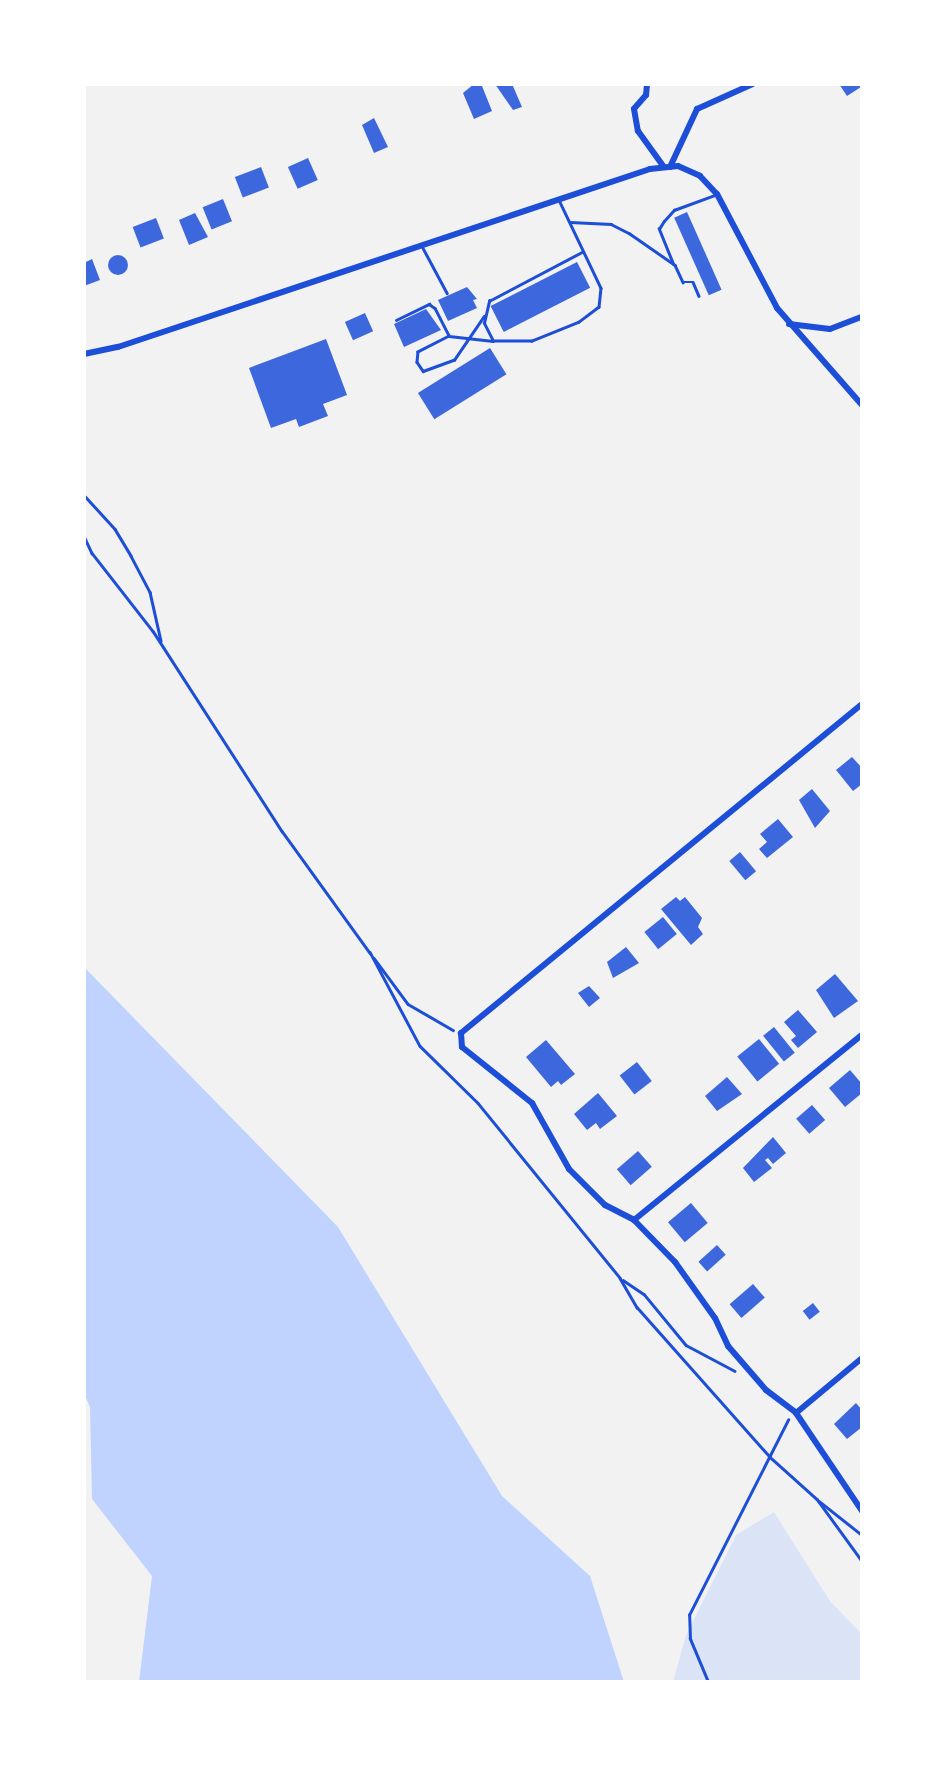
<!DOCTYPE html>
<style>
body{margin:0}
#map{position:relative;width:946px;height:1766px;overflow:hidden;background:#f2f2f2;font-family:"PT Sans Narrow",sans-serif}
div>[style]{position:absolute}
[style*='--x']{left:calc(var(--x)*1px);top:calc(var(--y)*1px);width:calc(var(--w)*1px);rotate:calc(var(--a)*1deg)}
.green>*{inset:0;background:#dbe4f7}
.water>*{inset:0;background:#bfd3fe}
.building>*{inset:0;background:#3d67dc;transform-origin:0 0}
.round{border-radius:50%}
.path>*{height:2.5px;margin:-1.25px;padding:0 1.25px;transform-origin:1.25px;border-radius:1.25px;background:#1d4ed8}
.service>*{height:2.5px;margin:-1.25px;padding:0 1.25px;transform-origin:1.25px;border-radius:1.25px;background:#1d4ed8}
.minor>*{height:6px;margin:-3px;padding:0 3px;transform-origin:3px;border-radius:3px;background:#1d4ed8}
span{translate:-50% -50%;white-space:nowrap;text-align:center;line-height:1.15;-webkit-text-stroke:5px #fff;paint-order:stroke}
.frame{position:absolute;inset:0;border:86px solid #fff;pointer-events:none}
</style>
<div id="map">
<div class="green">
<div style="clip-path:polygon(774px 1512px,830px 1601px,862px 1634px,862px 1682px,673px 1682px,686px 1635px,736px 1535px)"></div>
</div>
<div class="water">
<div style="clip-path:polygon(84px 967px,338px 1227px,502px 1496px,590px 1576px,624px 1682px,139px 1682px,152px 1576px,92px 1499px,90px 1407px,84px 1393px)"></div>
</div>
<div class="building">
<div style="clip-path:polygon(474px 84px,482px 86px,492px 111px,474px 119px,463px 93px)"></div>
<div style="clip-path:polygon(495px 84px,512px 84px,522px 107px,513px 110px)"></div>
<div style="clip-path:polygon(839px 84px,860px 84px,861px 87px,847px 96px)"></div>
<div style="clip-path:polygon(374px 118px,388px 147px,374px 153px,362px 125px)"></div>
<div style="left:308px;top:158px;width:24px;height:22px;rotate:66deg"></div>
<div style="left:261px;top:167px;width:22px;height:28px;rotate:69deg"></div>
<div style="left:223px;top:199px;width:24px;height:22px;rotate:68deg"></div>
<div style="left:687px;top:212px;width:85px;height:14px;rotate:66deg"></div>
<div style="clip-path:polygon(195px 213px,208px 237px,189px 245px,179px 220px)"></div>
<div style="left:156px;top:218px;width:22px;height:25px;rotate:69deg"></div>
<div class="round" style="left:108px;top:255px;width:20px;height:20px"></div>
<div style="clip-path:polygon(84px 256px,86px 262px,92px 259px,100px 280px,84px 286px)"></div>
<div style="left:577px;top:262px;width:29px;height:97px;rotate:63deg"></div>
<div style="clip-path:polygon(467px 287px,477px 299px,473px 300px,477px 308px,448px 321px,438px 300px)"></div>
<div style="clip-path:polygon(426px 309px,441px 330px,404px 347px,394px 324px)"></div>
<div style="left:365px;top:313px;width:20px;height:22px;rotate:66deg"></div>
<div style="clip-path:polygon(326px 339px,347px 395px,323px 404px,328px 416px,299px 427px,296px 419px,271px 428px,249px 368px)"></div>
<div style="left:490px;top:348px;width:31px;height:85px;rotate:58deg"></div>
<div style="clip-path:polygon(852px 757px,862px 768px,862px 784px,853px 791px,836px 770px)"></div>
<div style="clip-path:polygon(812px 789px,830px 811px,815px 828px,799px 800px)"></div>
<div style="clip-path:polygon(778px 819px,793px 837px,767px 858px,759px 849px,767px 842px,760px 834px)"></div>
<div style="left:740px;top:852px;width:25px;height:14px;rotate:50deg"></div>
<div style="clip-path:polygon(676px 897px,680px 901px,685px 897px,702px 918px,698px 927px,703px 934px,691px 945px,661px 909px)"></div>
<div style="left:663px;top:917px;width:22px;height:24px;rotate:51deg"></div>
<div style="clip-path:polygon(626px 947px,639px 963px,613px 978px,607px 962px)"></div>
<div style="clip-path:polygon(835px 974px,858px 1001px,834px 1018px,816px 990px)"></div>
<div style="clip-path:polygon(589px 986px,600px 998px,589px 1007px,578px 993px)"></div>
<div style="clip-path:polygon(798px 1010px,817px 1032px,798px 1048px,791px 1040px,796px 1036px,784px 1022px)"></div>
<div style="left:774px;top:1027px;width:33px;height:14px;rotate:51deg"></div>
<div style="left:759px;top:1039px;width:32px;height:28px;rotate:51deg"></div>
<div style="clip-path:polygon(546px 1040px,575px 1074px,561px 1085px,558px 1081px,551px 1087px,526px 1057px)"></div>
<div style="left:637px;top:1062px;width:24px;height:22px;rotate:52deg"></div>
<div style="clip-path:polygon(850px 1070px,862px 1084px,862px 1093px,845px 1107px,829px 1088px)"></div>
<div style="clip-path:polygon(727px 1077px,742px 1094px,717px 1111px,705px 1096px)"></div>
<div style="clip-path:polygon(598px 1093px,617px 1116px,600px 1129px,596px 1123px,587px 1130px,574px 1114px)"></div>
<div style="left:812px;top:1105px;width:20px;height:21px;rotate:49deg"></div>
<div style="clip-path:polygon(773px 1137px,786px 1153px,773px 1164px,768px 1158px,765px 1160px,772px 1168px,754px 1182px,743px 1168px)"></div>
<div style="left:638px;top:1151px;width:21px;height:28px;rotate:49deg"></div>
<div style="left:691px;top:1203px;width:26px;height:30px;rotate:50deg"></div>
<div style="left:717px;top:1245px;width:13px;height:25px;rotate:48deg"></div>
<div style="left:753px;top:1284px;width:18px;height:31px;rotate:49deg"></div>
<div style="left:813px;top:1303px;width:11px;height:13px;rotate:52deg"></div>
<div style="clip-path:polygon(856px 1403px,862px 1410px,862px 1427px,847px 1439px,834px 1424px)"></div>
</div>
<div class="path">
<div style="--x:84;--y:495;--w:46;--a:47.6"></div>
<div style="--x:115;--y:529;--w:31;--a:59"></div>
<div style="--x:131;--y:556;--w:41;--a:62.2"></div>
<div style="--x:150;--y:592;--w:50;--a:77.3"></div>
<div style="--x:84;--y:536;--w:19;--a:65"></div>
<div style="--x:92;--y:553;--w:99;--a:52"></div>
<div style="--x:153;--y:631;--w:238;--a:57.2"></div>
<div style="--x:282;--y:831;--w:150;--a:54.2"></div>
<div style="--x:370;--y:952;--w:106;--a:62"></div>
<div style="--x:420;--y:1046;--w:81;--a:44.5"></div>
<div style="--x:478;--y:1103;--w:225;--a:50.9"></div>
<div style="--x:620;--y:1278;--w:34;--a:60"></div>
<div style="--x:637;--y:1307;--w:200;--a:48.4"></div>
<div style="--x:770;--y:1457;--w:63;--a:41.8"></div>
<div style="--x:817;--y:1499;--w:77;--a:54"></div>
<div style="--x:374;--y:958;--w:57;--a:53.5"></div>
<div style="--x:408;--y:1004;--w:52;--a:30"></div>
<div style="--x:623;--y:1280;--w:25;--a:34"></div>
<div style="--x:644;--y:1294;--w:66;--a:50.5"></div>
<div style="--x:686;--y:1345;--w:55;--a:28"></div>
<div style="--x:819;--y:1501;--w:55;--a:38.3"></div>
<div style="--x:708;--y:1682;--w:47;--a:-112.7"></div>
<div style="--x:690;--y:1639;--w:24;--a:-92"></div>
<div style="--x:689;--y:1615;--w:219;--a:-63.1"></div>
</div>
<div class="service">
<div style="--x:560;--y:202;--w:95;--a:64.5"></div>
<div style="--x:601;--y:288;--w:19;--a:96"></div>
<div style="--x:599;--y:307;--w:25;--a:143"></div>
<div style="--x:579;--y:322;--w:51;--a:158"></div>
<div style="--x:532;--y:341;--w:39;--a:180"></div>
<div style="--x:493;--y:341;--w:20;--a:-117"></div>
<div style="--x:484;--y:323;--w:23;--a:-77"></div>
<div style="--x:489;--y:301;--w:105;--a:-27.8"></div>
<div style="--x:570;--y:222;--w:41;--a:2.8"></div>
<div style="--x:611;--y:224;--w:20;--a:27"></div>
<div style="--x:629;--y:233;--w:56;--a:34.8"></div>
<div style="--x:675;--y:265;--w:19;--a:65"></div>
<div style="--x:683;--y:282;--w:10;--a:0"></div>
<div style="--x:693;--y:282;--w:15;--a:67"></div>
<div style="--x:423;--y:248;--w:51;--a:61.9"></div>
<div style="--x:673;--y:264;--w:38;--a:-112"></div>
<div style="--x:659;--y:229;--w:9;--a:-58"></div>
<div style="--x:664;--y:221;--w:15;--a:-48"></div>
<div style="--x:674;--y:210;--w:44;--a:-20.1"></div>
<div style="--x:396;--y:320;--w:37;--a:-26"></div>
<div style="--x:429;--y:304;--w:7;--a:34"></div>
<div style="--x:435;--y:308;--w:31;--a:63"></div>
<div style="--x:449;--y:336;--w:35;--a:153"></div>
<div style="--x:418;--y:352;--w:10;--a:96"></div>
<div style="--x:417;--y:362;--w:11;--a:56"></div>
<div style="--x:423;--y:371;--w:33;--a:-20"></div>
<div style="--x:454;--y:360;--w:53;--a:-55.7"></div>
<div style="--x:449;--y:336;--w:44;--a:6.5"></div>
</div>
<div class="minor">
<div style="--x:647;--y:84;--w:11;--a:95"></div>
<div style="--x:646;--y:95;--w:18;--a:131"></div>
<div style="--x:634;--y:109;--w:22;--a:80"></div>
<div style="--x:638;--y:131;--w:44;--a:54.2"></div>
<div style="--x:670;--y:167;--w:64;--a:-65"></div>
<div style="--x:697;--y:109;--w:61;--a:-24.1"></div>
<div style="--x:789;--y:324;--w:41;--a:7"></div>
<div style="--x:830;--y:329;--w:34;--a:-21"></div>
<div style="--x:84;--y:354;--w:35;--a:-12"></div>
<div style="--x:118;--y:347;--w:561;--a:-18.5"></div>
<div style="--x:650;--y:169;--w:28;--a:-6"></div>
<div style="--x:678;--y:166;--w:24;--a:24"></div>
<div style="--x:700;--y:176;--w:25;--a:47"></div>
<div style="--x:717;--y:194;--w:129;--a:62.2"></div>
<div style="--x:777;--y:308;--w:129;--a:48.8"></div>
<div style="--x:862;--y:704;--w:519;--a:140.63"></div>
<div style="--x:461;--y:1033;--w:14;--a:86"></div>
<div style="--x:462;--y:1047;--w:90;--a:38.7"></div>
<div style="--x:532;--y:1103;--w:76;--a:60.7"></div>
<div style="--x:569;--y:1169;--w:51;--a:45"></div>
<div style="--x:605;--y:1205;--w:33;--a:27"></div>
<div style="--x:634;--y:1220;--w:59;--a:45.7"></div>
<div style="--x:675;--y:1262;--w:69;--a:54.5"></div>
<div style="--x:715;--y:1318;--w:31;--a:65"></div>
<div style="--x:728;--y:1346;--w:58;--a:49.2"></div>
<div style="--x:766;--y:1390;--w:38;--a:37"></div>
<div style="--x:796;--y:1413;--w:118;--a:56"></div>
<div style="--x:634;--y:1220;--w:294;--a:-39.1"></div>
<div style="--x:796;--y:1413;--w:86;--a:-39.8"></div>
</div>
<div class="frame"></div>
</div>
